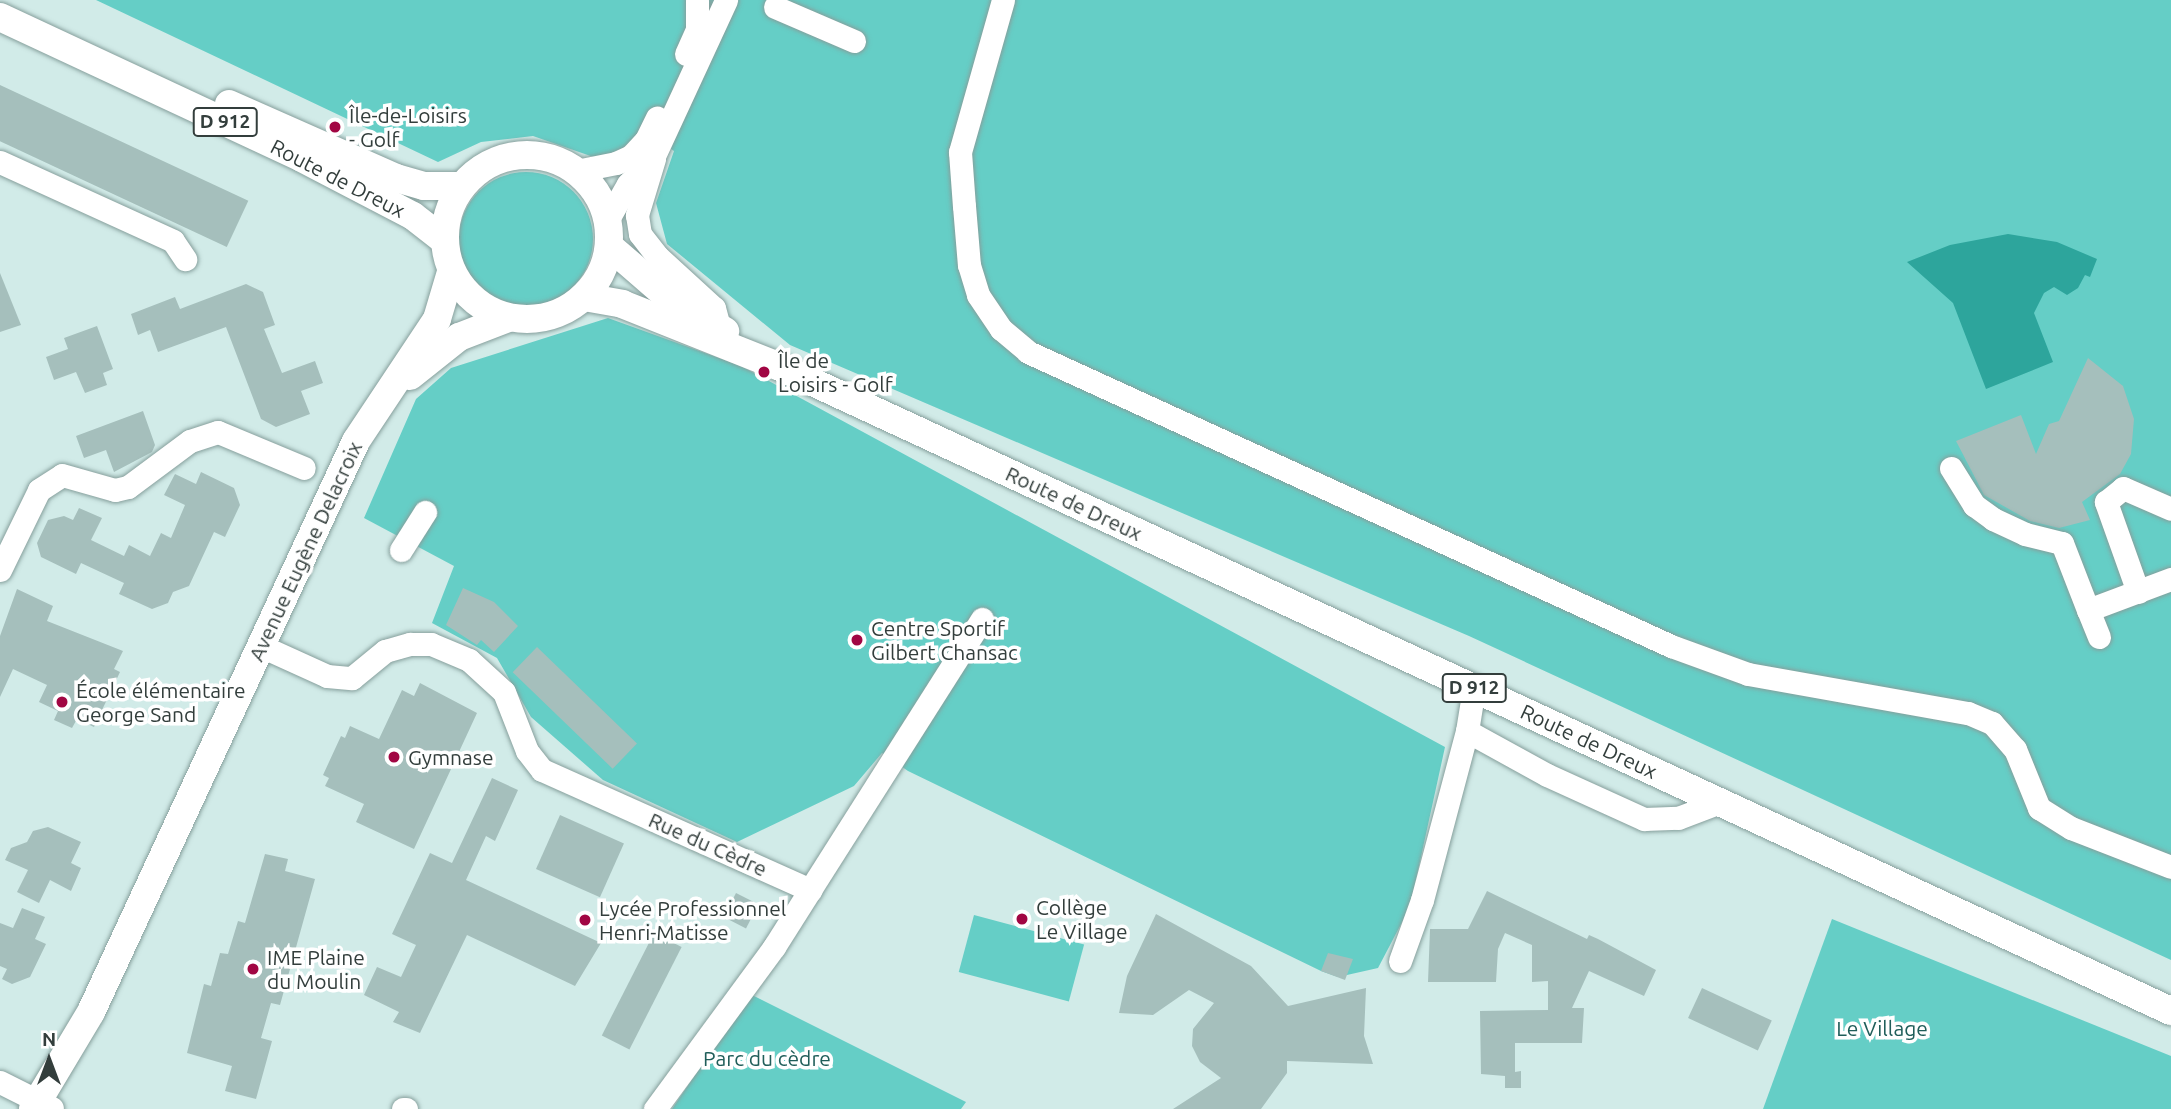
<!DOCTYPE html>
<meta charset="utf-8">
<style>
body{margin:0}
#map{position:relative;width:2171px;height:1109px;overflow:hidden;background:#d1ebe8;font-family:Ubuntu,sans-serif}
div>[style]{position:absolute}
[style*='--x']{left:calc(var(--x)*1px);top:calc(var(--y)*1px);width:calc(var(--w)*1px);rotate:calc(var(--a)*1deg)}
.green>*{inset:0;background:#65cec6;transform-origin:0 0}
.round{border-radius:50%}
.water>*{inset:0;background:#2da59c}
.building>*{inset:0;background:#a5bfbc;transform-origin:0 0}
.roads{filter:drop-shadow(0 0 2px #869f9c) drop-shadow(0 0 2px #869f9c)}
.minor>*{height:23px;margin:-11.5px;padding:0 11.5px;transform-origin:11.5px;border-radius:11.5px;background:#fff}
.major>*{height:28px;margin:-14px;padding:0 14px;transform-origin:14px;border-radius:14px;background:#fff}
.major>.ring{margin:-14px;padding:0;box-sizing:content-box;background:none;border:28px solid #fff;border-radius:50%}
.dots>*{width:19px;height:19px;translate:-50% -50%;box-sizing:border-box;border:4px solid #fff;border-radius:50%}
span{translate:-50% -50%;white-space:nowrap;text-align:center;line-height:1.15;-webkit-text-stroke:7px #fff;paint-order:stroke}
.shield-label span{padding:2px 5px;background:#fff;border:2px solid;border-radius:5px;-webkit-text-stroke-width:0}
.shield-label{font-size:19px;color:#333e3c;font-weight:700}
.poi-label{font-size:21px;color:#333e3c}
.left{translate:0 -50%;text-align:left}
.street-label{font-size:21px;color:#333e3c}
.park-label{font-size:21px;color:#205e5a}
.north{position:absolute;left:14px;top:1025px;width:70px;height:70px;-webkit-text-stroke:5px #fff;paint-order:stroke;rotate:0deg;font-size:19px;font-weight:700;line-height:28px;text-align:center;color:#333e3c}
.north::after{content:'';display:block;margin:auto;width:24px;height:32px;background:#333e3c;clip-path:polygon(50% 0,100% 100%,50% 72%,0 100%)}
</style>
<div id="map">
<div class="green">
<div style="clip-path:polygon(96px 0,2171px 0,2171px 960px,1469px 636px,790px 345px,667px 244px,656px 203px,674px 151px,645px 131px,605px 161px,533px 136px,481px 142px,438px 162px)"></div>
<div class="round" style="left:459px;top:172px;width:134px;height:134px"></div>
<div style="clip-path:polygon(608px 318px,741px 366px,1445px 747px,1410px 907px,1378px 968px,1338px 977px,1321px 971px,908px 771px,882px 753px,854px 786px,737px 842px,603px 780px,531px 717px,497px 658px,432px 623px,454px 566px,364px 518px,416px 399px,451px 368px)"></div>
<div style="left:974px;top:915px;width:114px;height:59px;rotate:15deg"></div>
<div style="clip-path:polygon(1832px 919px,2171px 1056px,2171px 1109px,1763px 1109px)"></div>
<div style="clip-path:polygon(750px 994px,966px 1102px,961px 1109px,672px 1109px)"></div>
</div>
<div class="water">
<div style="clip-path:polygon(2008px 234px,2057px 242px,2097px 259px,2090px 277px,2085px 275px,2078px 288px,2067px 295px,2054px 287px,2044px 293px,2034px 313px,2053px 362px,1986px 389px,1953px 303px,1907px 262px,1950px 245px)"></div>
</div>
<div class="building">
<div style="left:0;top:85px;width:274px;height:51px;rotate:25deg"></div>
<div style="clip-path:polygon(0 273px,21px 325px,0 332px)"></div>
<div style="clip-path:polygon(246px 284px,263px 292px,275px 325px,264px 329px,282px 373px,315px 361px,323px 383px,301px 391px,310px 414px,276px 427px,261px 419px,226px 327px,158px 352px,150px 330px,138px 335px,131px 314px,175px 297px,180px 309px)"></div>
<div style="clip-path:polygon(97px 326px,113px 369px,103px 373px,107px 385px,85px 393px,76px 372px,54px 380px,46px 357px,68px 349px,64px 338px)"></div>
<div style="clip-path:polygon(2088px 358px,2123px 386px,2134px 419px,2131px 454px,2120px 474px,2082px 502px,2090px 520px,2059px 528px,2030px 521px,1984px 495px,1956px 441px,2021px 415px,2036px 454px,2049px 424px,2059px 421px)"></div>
<div style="clip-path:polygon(143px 411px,155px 445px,152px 452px,114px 472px,106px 450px,84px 458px,76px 436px)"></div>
<div style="clip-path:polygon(201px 472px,234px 488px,240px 505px,225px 537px,214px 532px,189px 586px,173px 592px,168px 603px,152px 609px,119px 594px,124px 583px,81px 563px,76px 574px,41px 557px,37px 543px,48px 520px,64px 516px,73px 520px,79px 508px,102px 518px,91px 540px,124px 556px,129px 545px,150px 556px,161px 533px,171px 538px,185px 505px,164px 495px,175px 474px,196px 484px)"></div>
<div style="clip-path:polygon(463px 588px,494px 602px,518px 626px,494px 652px,481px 640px,477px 645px,446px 625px)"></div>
<div style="clip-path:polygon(17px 589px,53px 606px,47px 621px,123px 651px,114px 669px,120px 672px,94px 727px,77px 719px,72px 728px,54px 720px,58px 711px,39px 702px,47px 685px,13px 669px,0 697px,0 636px)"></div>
<div style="left:537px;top:647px;width:139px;height:35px;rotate:44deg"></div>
<div style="clip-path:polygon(420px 683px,477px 713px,414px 849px,356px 822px,364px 804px,325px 786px,329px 778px,323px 775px,341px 736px,345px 738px,350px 726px,379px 739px,402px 690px,414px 696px)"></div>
<div style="clip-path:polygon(492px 778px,518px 790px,495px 841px,486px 836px,466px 880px,601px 943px,575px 986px,467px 935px,420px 1033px,393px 1022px,399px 1012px,364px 995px,377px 967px,401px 977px,416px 945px,392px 934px,430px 853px,452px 863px)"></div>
<div style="left:560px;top:815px;width:70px;height:59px;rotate:24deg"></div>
<div style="clip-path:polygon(48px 827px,81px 842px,71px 863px,81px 868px,71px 891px,50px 880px,39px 903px,17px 892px,28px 870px,5px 860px,11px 848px,27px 842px,33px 831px)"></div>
<div style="clip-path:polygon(265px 854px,288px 859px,285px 871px,315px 879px,280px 1005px,271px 1003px,261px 1038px,272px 1041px,256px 1099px,225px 1091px,232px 1066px,187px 1053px,204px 984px,211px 986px,220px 953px,228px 954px,238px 921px,245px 923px)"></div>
<div style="clip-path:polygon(1487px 891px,1587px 939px,1589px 935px,1598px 939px,1656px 970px,1644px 996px,1589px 971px,1572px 1008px,1584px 1008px,1582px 1043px,1515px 1043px,1515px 1072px,1521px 1071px,1521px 1088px,1505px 1088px,1505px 1076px,1481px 1074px,1480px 1011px,1548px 1010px,1548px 981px,1532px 982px,1532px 945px,1505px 933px,1498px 949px,1496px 982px,1428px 982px,1430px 929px,1468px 929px)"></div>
<div style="left:736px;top:893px;width:25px;height:27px;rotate:27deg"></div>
<div style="clip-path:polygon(22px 908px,45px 917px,35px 939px,46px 944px,30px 977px,12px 984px,2px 979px,7px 969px,0 966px,0 923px,13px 928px)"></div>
<div style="clip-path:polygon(1156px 914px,1251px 966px,1288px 1006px,1366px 988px,1364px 1036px,1373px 1064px,1287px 1061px,1287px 1073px,1261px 1109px,1173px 1109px,1221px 1078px,1200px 1062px,1192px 1046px,1193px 1029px,1214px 1003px,1189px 990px,1153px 1015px,1119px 1013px,1127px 976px)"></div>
<div style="left:654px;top:933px;width:31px;height:115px;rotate:27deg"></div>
<div style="clip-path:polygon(1328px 953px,1353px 959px,1345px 980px,1321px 971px)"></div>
<div style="left:1702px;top:988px;width:77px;height:33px;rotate:25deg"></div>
</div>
<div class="roads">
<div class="minor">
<div style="--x:1003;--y:0;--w:158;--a:105.8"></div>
<div style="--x:960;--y:152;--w:54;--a:85.8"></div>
<div style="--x:964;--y:206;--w:59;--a:85.2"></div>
<div style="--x:969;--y:265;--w:31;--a:73"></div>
<div style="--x:978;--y:295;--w:41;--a:55.9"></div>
<div style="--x:1001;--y:329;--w:35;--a:40"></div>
<div style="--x:1028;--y:352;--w:707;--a:24.57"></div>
<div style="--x:1671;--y:646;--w:82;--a:20"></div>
<div style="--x:1748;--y:674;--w:223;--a:10.1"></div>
<div style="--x:1968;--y:713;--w:26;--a:23"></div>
<div style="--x:1992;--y:723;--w:35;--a:49"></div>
<div style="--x:2015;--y:749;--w:64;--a:67.9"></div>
<div style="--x:2039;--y:808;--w:38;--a:32"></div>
<div style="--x:2071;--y:828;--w:107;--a:21.3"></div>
<div style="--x:775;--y:7;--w:86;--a:23.3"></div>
<div style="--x:686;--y:54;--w:27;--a:-66"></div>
<div style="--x:697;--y:29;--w:29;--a:-90"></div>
<div style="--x:654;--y:159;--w:59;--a:106.9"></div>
<div style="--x:637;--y:215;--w:19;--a:81"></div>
<div style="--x:640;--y:234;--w:28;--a:52"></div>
<div style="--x:657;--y:256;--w:77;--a:42.4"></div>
<div style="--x:714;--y:308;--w:20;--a:75"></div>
<div style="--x:0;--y:162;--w:190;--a:24.5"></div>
<div style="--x:173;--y:241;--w:22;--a:56"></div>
<div style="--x:576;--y:171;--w:41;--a:-11.3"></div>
<div style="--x:616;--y:163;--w:17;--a:-25"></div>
<div style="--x:631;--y:156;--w:22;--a:-47"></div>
<div style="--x:646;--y:140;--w:25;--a:-64"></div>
<div style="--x:608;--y:219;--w:40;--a:-60.3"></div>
<div style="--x:628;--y:184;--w:38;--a:-47"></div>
<div style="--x:654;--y:156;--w:172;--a:-65.2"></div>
<div style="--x:1951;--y:468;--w:44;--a:58.1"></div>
<div style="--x:1974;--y:505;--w:24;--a:36"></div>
<div style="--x:1993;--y:519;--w:35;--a:25"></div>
<div style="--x:2025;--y:534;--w:38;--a:14"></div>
<div style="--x:2062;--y:543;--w:72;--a:68.8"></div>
<div style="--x:401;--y:550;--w:45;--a:-57.7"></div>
<div style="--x:0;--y:570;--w:89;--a:-64"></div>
<div style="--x:39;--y:490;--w:27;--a:-33"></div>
<div style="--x:62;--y:475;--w:55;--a:15.8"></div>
<div style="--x:115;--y:490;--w:13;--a:-13"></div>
<div style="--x:128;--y:487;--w:77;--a:-36.6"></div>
<div style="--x:190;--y:441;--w:29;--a:-18"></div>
<div style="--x:218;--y:432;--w:93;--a:22.7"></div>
<div style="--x:2138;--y:592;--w:96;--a:-109.6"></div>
<div style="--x:2106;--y:502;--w:22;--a:-39"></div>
<div style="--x:2123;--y:488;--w:52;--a:23.6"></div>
<div style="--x:2099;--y:637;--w:29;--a:-112"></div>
<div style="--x:2088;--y:610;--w:89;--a:-20.5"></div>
<div style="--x:261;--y:646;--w:72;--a:24.4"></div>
<div style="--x:327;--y:676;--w:25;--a:5"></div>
<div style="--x:352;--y:678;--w:43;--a:-39.3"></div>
<div style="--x:385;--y:651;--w:26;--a:-16"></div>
<div style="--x:410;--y:644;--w:21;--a:0"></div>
<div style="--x:431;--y:644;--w:41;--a:22.8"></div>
<div style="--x:469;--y:660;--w:47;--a:42.4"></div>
<div style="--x:504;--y:692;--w:63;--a:68.7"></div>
<div style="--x:527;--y:751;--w:24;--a:52"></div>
<div style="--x:542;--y:770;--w:294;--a:24.1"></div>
<div style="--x:810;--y:890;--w:67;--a:122.3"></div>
<div style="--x:774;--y:947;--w:201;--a:126.3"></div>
<div style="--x:1474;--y:688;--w:44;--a:99.2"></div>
<div style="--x:1467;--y:731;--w:91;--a:28.8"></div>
<div style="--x:1547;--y:775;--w:107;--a:24.4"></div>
<div style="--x:1644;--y:819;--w:34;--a:-2"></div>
<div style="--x:1678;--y:818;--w:45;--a:-20.9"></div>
<div style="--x:810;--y:890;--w:321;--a:-57.6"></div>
<div style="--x:1400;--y:961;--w:65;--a:-70.2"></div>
<div style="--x:1422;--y:900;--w:175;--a:-75.1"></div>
<div style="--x:0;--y:1082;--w:58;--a:26.6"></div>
<div style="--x:403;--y:1109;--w:3;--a:0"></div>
</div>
<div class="major">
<div style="--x:0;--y:17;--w:333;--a:25"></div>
<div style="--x:302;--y:158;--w:125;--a:27.6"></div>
<div style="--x:413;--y:216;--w:39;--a:38"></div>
<div style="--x:229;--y:104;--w:183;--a:23.9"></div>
<div style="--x:396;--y:178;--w:29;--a:16"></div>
<div style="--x:424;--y:186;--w:38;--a:0"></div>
<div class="ring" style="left:445px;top:155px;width:136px;height:136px"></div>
<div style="--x:609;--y:246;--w:77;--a:40.8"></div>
<div style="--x:667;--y:296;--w:68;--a:31.1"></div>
<div style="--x:584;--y:297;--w:39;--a:10"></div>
<div style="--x:622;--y:304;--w:168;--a:21.7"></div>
<div style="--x:778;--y:366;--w:1535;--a:24.85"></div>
<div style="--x:410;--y:376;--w:63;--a:-38.5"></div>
<div style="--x:459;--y:337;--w:53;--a:-21.2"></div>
<div style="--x:33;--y:1109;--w:113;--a:-59.1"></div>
<div style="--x:91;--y:1012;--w:629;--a:-65.1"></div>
<div style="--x:356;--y:441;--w:146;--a:-56.4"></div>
<div style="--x:437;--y:319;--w:49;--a:-73.4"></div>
</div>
</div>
<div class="dots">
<div style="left:335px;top:127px;background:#a10643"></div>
<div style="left:764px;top:372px;background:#a10643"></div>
<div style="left:857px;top:640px;background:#a10643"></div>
<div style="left:62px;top:702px;background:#a10643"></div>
<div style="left:394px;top:757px;background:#a10643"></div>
<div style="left:1022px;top:919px;background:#a10643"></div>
<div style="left:585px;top:920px;background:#a10643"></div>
<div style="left:253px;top:969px;background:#a10643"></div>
</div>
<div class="shield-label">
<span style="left:225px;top:122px">D 912</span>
<span style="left:1474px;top:688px">D 912</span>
</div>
<div class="poi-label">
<span class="left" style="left:349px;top:127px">Île-de-Loisirs<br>- Golf</span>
<span class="left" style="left:778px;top:372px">Île de<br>Loisirs - Golf</span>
<span class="left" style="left:871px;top:640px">Centre Sportif<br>Gilbert Chansac</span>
<span class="left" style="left:76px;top:702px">École élémentaire<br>George Sand</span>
<span class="left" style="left:408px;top:757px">Gymnase</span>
<span class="left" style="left:1036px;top:919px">Collège<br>Le Village</span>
<span class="left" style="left:599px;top:920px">Lycée Professionnel<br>Henri-Matisse</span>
<span class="left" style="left:267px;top:969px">IME Plaine<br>du Moulin</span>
</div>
<div class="street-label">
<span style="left:338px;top:178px;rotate:27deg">Route de Dreux</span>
<span style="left:1074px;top:503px;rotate:25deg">Route de Dreux</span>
<span style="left:305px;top:551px;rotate:-65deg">Avenue Eugène Delacroix</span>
<span style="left:1589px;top:741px;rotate:25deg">Route de Dreux</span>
<span style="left:708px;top:844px;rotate:24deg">Rue du Cèdre</span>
</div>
<div class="park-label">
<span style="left:1882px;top:1028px">Le Village</span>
<span style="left:767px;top:1058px">Parc du cèdre</span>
</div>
<div class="north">N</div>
</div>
